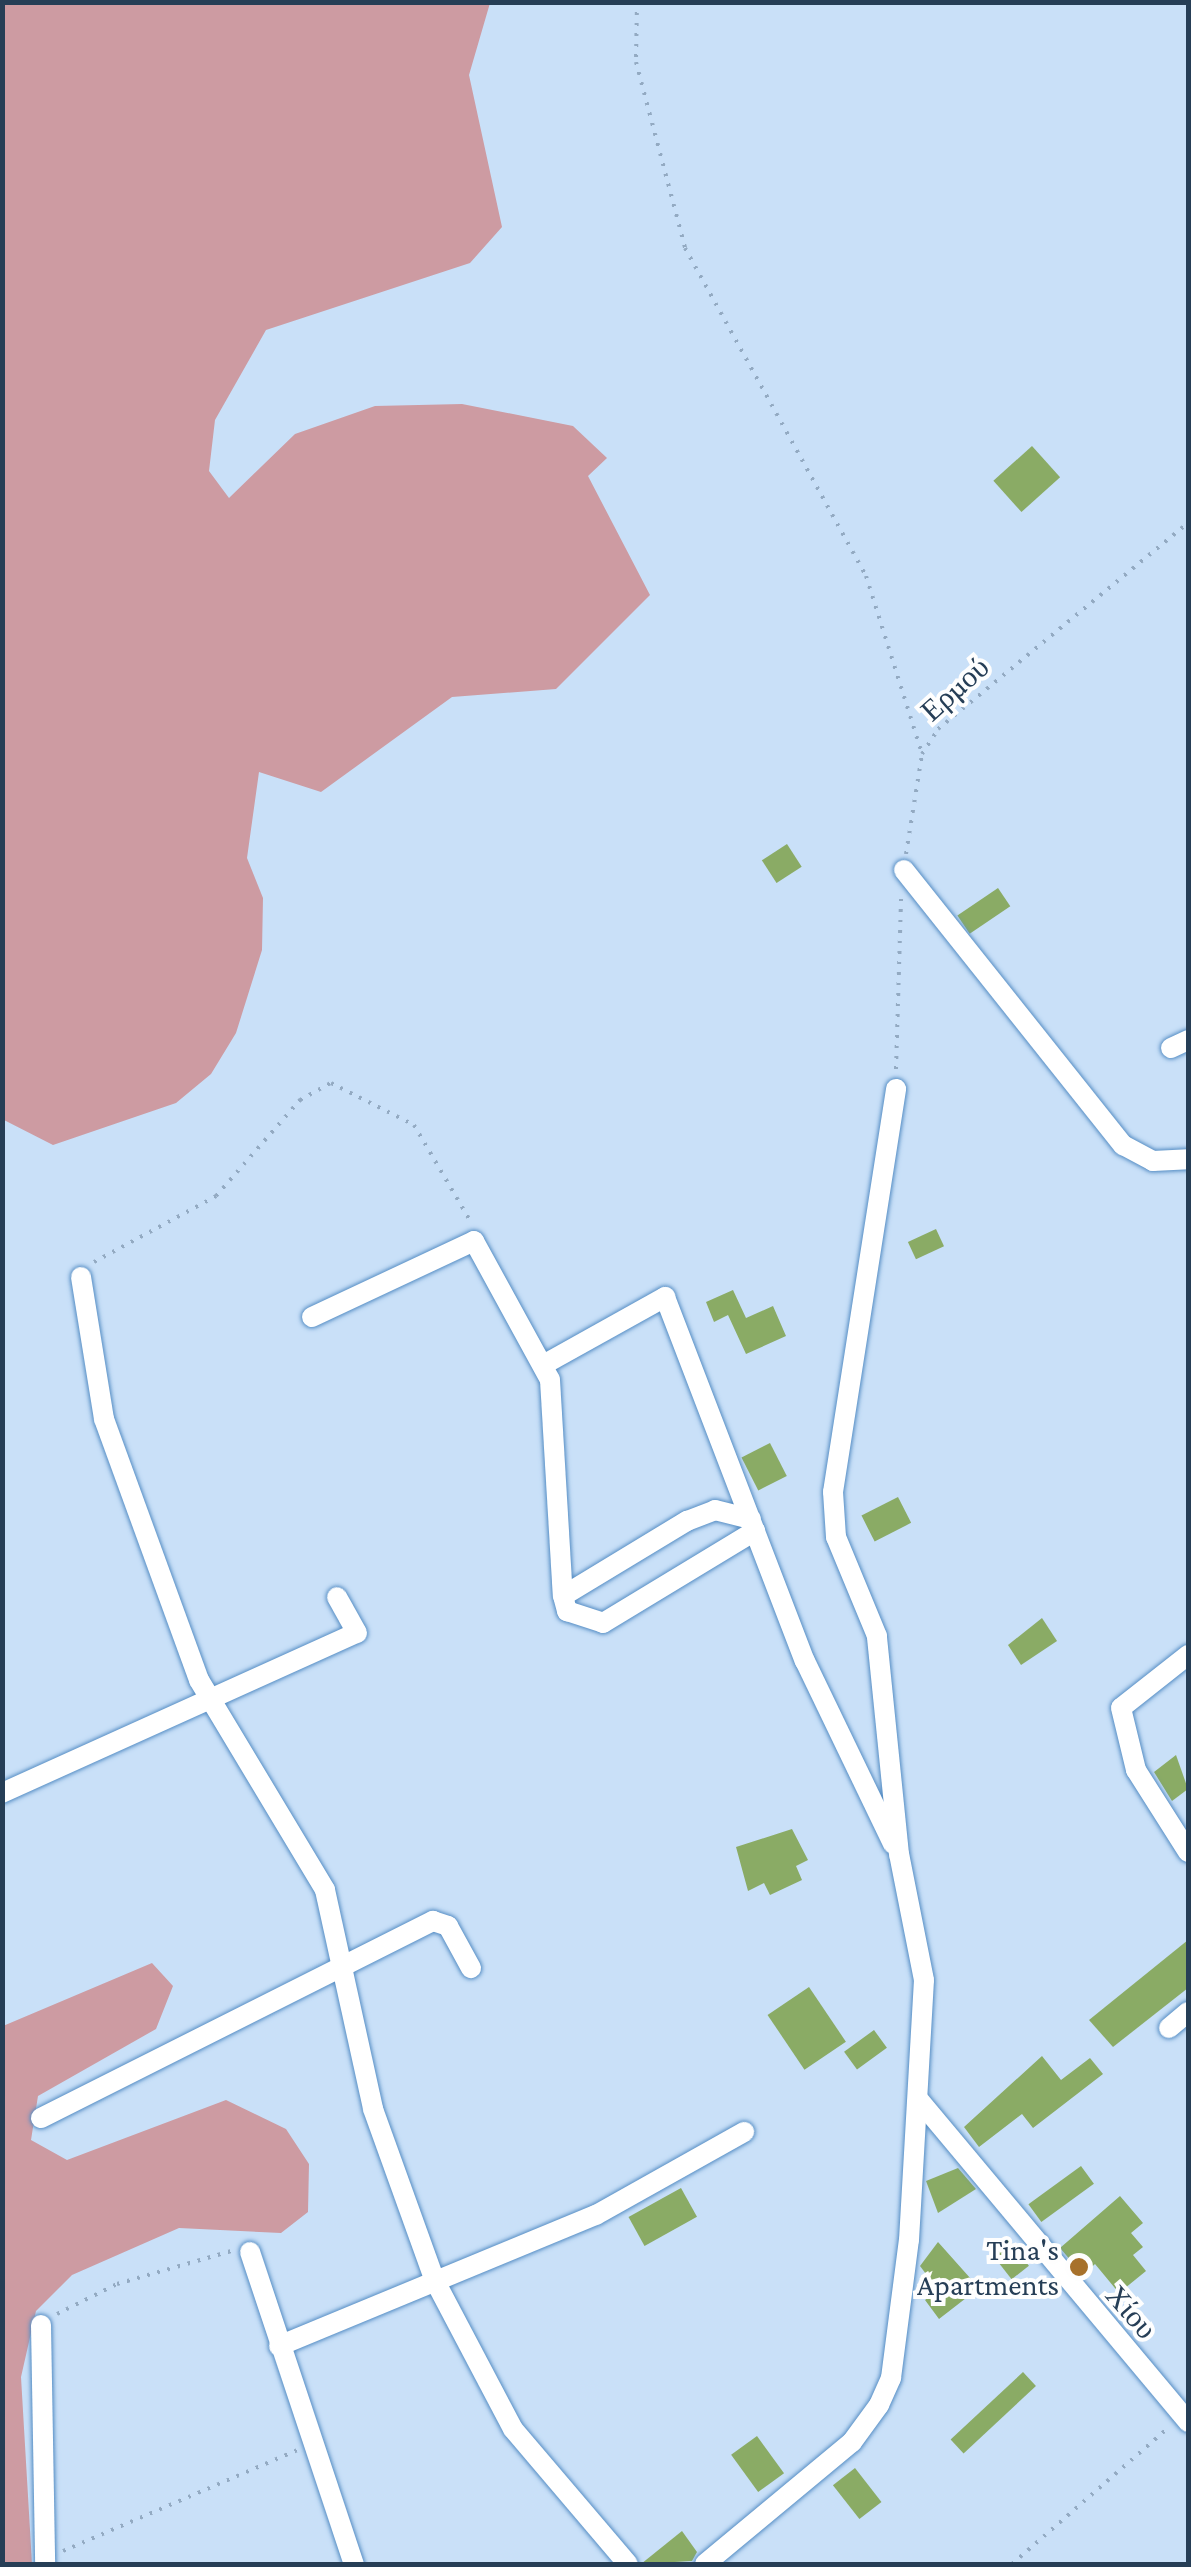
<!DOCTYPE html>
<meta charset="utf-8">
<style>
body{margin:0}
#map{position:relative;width:1191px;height:2567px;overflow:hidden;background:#c9e0f8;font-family:"Crimson Pro",serif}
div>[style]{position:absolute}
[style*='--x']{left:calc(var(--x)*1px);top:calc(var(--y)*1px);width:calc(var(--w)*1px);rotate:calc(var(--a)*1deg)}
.green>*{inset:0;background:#cd9ba2}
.building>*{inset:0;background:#8aab65;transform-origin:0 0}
.path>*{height:4px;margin-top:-2px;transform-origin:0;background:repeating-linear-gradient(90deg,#93aac2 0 2.5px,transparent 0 10.5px)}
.roads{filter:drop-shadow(0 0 2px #558dc4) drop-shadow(0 0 2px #558dc4)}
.minor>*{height:20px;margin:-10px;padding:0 10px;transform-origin:10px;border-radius:10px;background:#fff}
.dots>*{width:28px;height:28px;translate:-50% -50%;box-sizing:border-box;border:5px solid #fefefe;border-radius:50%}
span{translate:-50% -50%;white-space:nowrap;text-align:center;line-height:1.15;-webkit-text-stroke:8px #fefefe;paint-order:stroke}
.street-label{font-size:30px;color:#263e56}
.poi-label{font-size:30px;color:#263e56}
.right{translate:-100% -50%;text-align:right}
.frame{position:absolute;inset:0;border:5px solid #263e56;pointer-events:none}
</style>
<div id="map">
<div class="green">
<div style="clip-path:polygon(2px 3px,490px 3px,469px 75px,502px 227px,470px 263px,266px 330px,215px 420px,209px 471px,229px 498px,295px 434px,375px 406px,462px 404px,573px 426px,607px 458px,588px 476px,650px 595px,556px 689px,452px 697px,321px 792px,259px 772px,247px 858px,263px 898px,262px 950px,236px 1033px,211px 1074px,176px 1103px,53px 1145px,2px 1119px)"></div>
<div style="clip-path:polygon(152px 1963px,173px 1986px,156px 2029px,38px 2096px,31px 2140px,67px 2160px,226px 2100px,286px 2129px,309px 2164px,308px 2212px,281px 2233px,179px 2228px,72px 2275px,36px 2311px,21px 2377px,32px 2564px,3px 2564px,3px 2026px)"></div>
</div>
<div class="building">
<div style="left:1032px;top:446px;width:42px;height:52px;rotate:48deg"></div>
<div style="left:787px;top:844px;width:27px;height:30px;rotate:57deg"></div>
<div style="left:998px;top:888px;width:22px;height:49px;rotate:56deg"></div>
<div style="left:936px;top:1229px;width:19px;height:31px;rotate:65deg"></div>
<div style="clip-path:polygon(733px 1290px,746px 1318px,773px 1306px,786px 1336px,746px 1354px,728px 1315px,714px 1322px,706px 1302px)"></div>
<div style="left:770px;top:1443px;width:37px;height:32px;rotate:63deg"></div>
<div style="left:898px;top:1497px;width:29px;height:41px;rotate:63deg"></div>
<div style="clip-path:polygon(1042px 1618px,1057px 1641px,1021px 1665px,1008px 1645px)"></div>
<div style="clip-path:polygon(1176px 1755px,1188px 1789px,1172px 1801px,1154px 1772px)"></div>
<div style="clip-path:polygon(792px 1829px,808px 1860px,796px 1866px,802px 1880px,770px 1895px,764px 1883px,748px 1891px,736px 1847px)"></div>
<div style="clip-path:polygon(1188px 1940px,1188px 1988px,1113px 2047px,1089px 2020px)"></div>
<div style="left:809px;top:1987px;width:66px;height:50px;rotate:56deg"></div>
<div style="left:874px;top:2030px;width:22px;height:37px;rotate:54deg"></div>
<div style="clip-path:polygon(1042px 2056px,1061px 2080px,1090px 2058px,1103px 2074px,1033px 2128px,1022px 2114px,979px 2147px,964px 2127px)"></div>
<div style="left:1081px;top:2166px;width:22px;height:65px;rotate:54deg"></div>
<div style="clip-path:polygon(958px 2168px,976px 2189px,938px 2213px,926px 2181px)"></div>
<div style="left:681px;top:2188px;width:33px;height:60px;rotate:61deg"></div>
<div style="clip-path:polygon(1120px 2196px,1143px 2223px,1131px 2233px,1143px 2247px,1133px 2255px,1146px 2271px,1119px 2293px,1095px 2264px,1083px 2275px,1060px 2248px)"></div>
<div style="left:1008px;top:2239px;width:34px;height:22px;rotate:52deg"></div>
<div style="clip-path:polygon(938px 2242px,979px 2288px,939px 2319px,925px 2300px,938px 2290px,920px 2266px)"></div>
<div style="left:1023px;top:2372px;width:19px;height:99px;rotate:47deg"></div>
<div style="left:757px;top:2436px;width:46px;height:32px;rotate:54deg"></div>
<div style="left:855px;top:2468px;width:43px;height:28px;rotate:52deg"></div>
<div style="clip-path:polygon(682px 2531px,697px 2552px,692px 2561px,641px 2564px)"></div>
</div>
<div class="path">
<div style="--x:637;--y:2;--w:60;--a:91"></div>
<div style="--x:636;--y:62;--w:192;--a:75.2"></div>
<div style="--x:685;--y:248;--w:375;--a:61.1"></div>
<div style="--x:866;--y:576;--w:187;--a:72.5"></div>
<div style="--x:906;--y:854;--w:101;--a:-80.9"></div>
<div style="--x:922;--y:754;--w:30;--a:-57"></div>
<div style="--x:938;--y:729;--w:324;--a:-39.5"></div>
<div style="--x:896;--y:1069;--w:171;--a:-88.3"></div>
<div style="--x:94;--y:1262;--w:139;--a:-28.4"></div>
<div style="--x:216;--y:1196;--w:128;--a:-48.8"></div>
<div style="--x:300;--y:1100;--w:35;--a:-29"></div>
<div style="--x:331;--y:1083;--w:93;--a:26.8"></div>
<div style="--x:414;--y:1125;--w:113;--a:59.6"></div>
<div style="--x:57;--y:2314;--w:67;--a:-26.6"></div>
<div style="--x:117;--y:2284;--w:119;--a:-16.1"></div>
<div style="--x:63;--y:2551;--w:255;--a:-23.3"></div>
<div style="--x:1012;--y:2564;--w:207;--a:-41.1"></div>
</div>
<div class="roads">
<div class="minor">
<div style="--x:904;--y:870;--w:352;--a:51.5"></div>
<div style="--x:1123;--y:1145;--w:34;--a:28"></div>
<div style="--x:1153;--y:1161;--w:35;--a:-3"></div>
<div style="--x:1171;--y:1048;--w:19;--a:-25"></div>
<div style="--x:81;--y:1277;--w:144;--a:80.8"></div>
<div style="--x:104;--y:1419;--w:278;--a:70"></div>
<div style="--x:199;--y:1680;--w:245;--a:59"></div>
<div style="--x:325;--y:1890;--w:224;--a:77.6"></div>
<div style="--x:373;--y:2109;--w:183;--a:70.2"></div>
<div style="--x:435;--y:2281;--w:167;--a:62.2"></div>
<div style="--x:513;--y:2429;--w:177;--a:49.6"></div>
<div style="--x:312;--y:1317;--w:179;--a:-25.1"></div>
<div style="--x:474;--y:1241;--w:158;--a:61.3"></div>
<div style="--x:550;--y:1380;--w:216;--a:86.6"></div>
<div style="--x:563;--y:1596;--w:145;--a:-31.2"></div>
<div style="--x:687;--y:1521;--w:30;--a:-21"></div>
<div style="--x:715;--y:1510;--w:37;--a:14"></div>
<div style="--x:543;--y:1365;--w:140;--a:-29.1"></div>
<div style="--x:665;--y:1297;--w:390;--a:69"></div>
<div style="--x:805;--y:1661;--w:203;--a:64.3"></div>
<div style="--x:563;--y:1596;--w:16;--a:75"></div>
<div style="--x:567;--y:1611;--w:38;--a:18"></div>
<div style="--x:603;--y:1623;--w:178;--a:-31.2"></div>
<div style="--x:1188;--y:1655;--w:85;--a:141.7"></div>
<div style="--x:1121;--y:1708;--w:64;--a:76.4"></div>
<div style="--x:1136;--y:1770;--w:97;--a:57.6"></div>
<div style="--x:2;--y:1793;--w:389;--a:-24.3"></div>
<div style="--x:357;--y:1633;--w:41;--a:-119.1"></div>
<div style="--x:1169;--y:2028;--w:25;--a:-40"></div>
<div style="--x:919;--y:2100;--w:420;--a:50.1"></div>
<div style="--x:41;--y:2118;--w:439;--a:-26.7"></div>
<div style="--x:433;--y:1921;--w:16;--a:18"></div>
<div style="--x:448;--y:1926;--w:48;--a:61.3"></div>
<div style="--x:250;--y:2252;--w:329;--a:71.6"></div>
<div style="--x:41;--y:2325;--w:239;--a:89"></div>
<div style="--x:279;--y:2346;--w:343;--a:-22.5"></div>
<div style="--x:596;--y:2215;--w:170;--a:-29.3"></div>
<div style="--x:705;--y:2564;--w:191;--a:-39.7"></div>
<div style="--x:852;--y:2442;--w:46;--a:-53.9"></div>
<div style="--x:879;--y:2405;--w:30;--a:-66"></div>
<div style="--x:891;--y:2378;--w:139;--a:-82.6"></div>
<div style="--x:909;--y:2240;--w:260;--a:-86.7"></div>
<div style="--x:924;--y:1980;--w:128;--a:-101.2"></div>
<div style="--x:899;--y:1854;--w:219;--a:-95.8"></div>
<div style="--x:877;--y:1636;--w:107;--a:-112.5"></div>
<div style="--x:836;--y:1537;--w:45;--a:-93.8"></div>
<div style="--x:833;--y:1492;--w:408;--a:-81.1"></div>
</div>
</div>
<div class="dots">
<div style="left:1079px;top:2267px;background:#a7712b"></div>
</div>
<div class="street-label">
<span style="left:955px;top:689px;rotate:-42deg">Ερμού</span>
<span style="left:1131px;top:2312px;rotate:49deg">Χίου</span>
</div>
<div class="poi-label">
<span class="right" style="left:1059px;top:2267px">Tina's<br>Apartments</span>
</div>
<div class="frame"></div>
</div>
